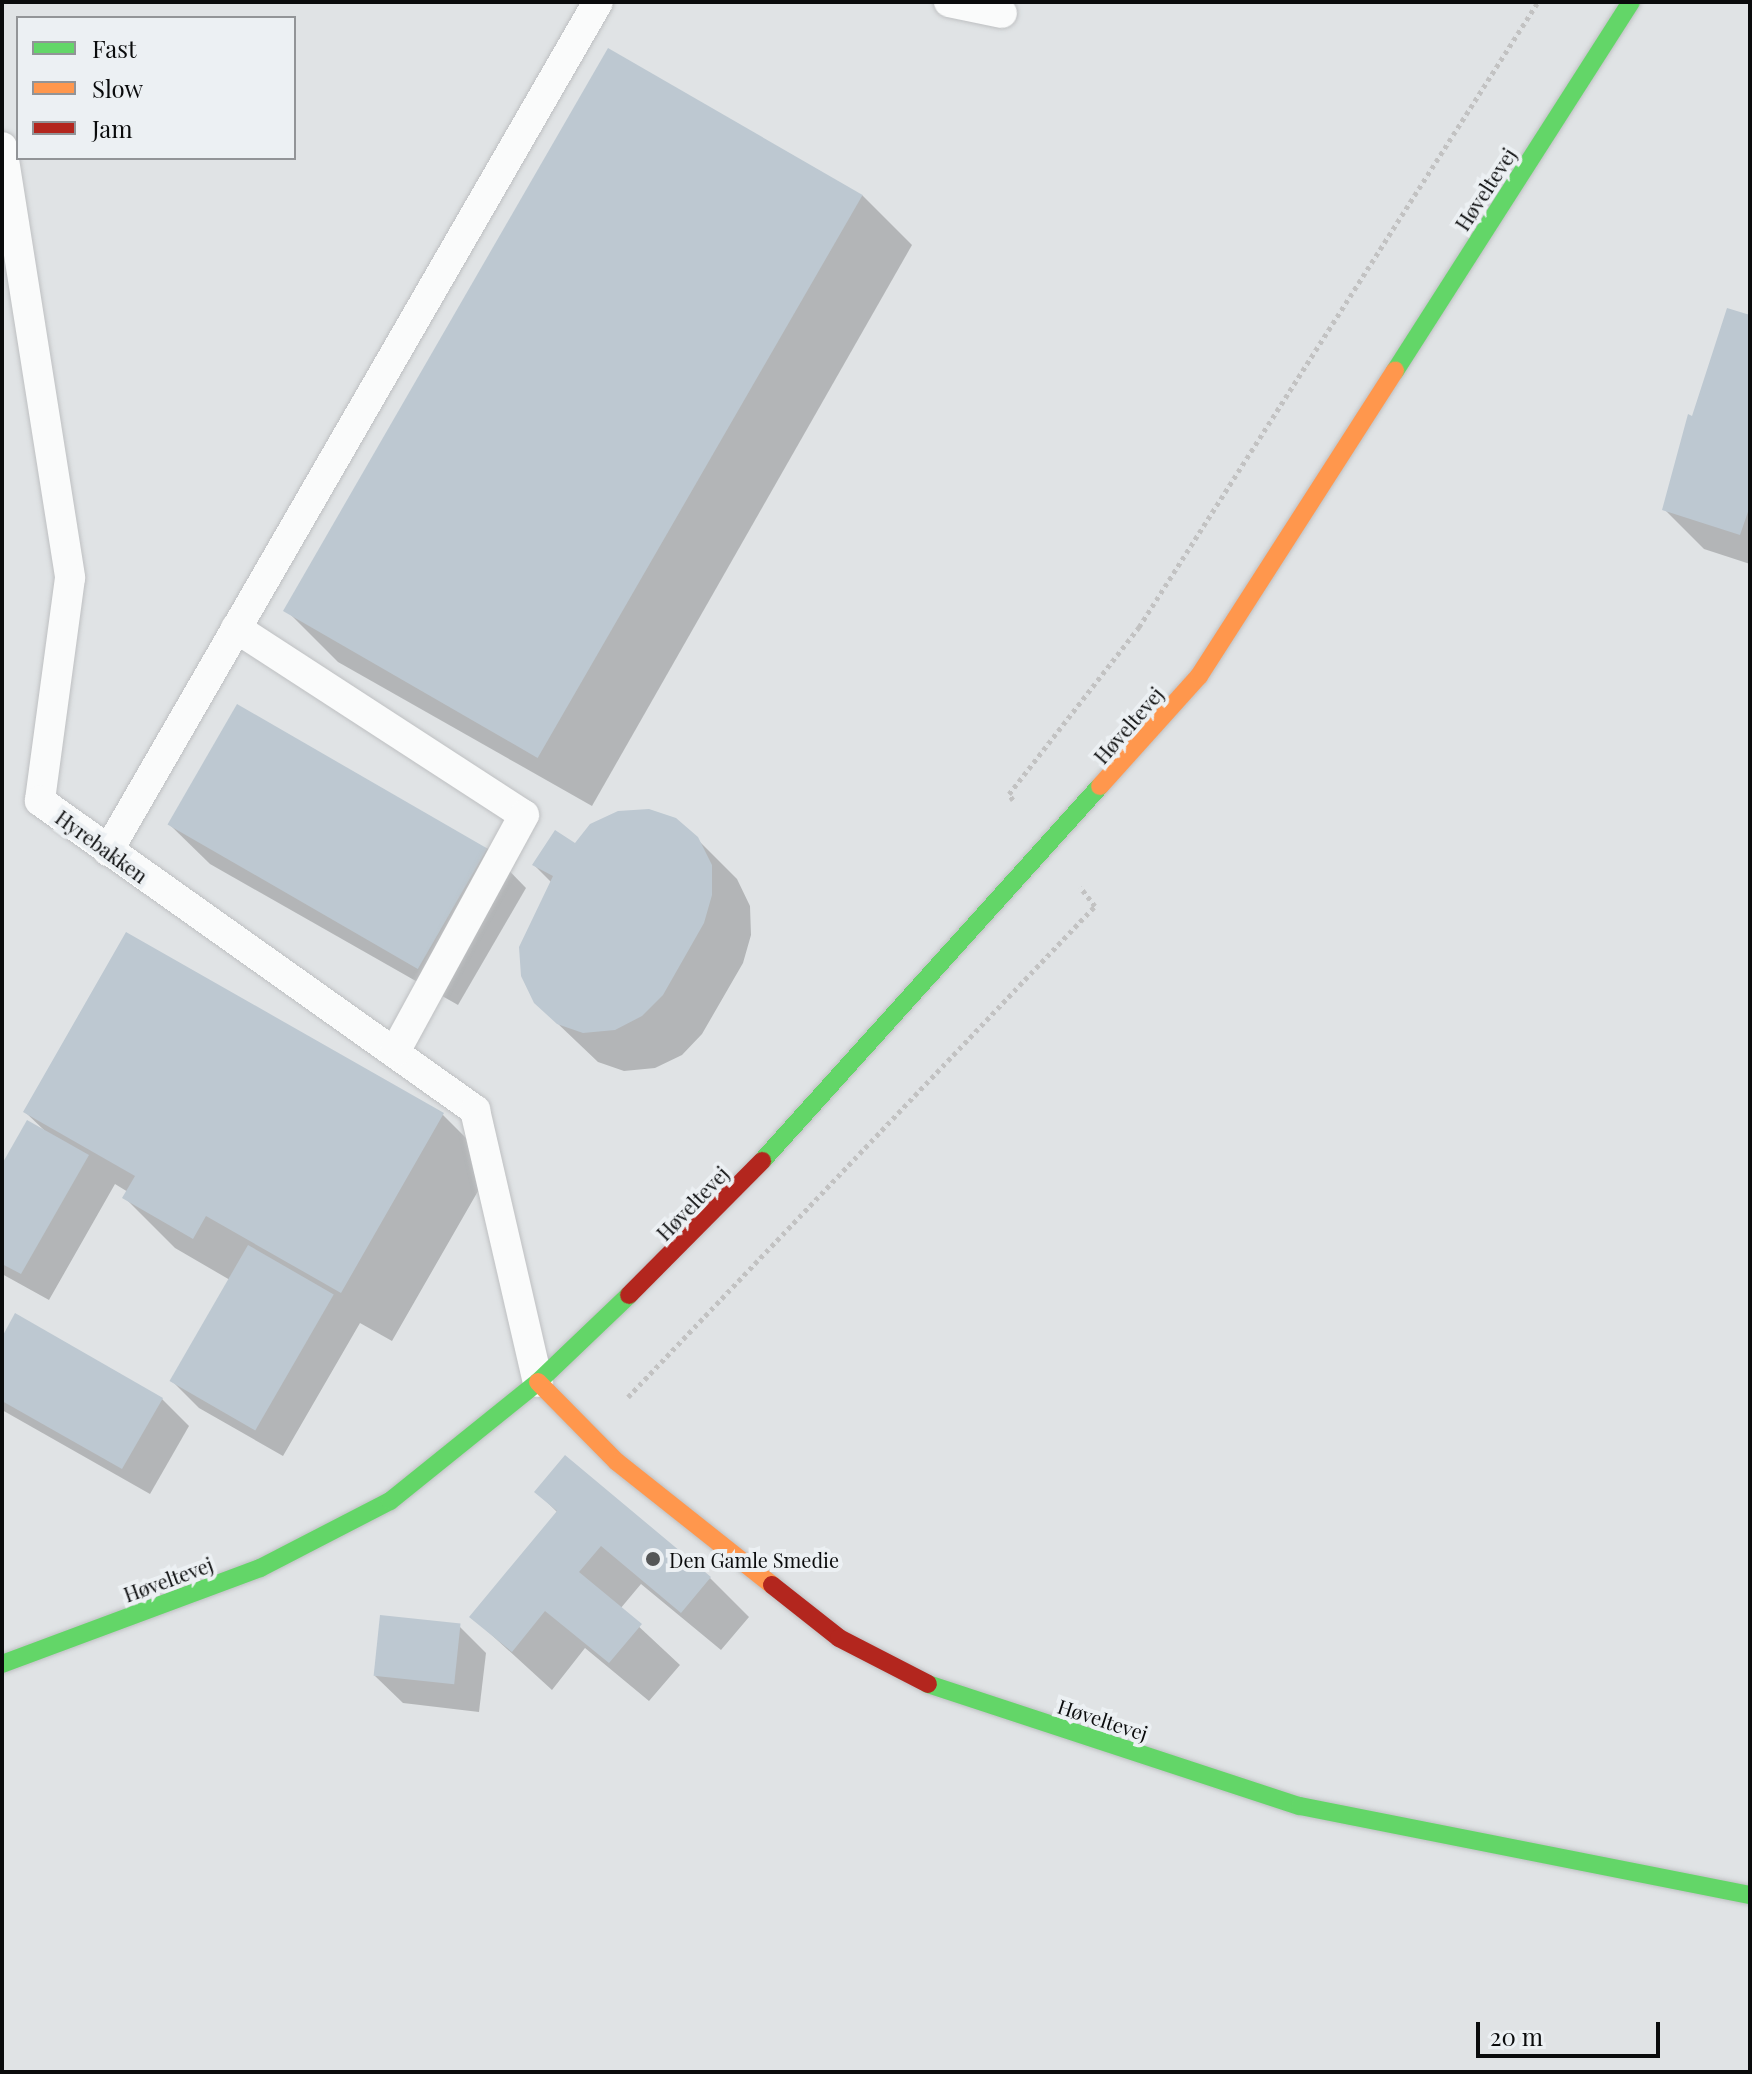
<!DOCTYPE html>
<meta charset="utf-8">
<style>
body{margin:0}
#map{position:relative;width:1752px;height:2074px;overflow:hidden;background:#e0e3e5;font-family:"Playfair Display",serif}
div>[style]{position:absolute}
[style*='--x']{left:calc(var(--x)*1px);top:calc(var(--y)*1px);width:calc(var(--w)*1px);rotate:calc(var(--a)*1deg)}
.shadow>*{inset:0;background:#0003}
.building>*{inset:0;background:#bdc8d1;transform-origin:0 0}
.path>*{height:5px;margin-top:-2.5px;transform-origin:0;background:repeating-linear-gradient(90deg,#c2c2c2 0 4px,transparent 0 8px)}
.roads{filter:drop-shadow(0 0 2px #bec0c2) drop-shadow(0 0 2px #bec0c2)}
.lane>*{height:30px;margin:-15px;padding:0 15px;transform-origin:15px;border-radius:15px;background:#fafbfb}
.fast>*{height:18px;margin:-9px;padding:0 9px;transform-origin:9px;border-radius:9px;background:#63d668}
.slow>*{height:18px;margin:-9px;padding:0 9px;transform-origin:9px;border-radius:9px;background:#ff974d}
.jam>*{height:18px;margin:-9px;padding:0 9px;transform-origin:9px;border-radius:9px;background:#b3261e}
.dots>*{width:22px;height:22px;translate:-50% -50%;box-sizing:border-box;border:4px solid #ecf0f3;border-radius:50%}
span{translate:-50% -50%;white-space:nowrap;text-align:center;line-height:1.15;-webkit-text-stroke:8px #ecf0f3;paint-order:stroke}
.street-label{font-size:20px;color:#0a0b0c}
.poi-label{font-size:20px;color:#0a0b0c}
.left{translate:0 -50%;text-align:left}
.frame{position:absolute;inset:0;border:4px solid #0a0b0c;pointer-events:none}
.legend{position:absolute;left:16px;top:16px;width:280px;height:144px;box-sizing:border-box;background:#ecf0f3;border:2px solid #929497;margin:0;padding:10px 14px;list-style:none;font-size:24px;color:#0a0b0c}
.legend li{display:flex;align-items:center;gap:16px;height:40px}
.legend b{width:40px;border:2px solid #929497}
.scale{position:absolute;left:1476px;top:2022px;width:184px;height:36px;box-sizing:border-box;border:4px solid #0a0b0c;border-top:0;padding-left:10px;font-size:24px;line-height:28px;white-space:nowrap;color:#0a0b0c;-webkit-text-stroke:6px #ecf0f3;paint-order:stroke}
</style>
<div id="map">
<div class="shadow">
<div style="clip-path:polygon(862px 195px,912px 245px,592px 806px,338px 662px,288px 612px)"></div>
<div style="clip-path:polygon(1750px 317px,1750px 564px,1704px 549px,1665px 510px,1693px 419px)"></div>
<div style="clip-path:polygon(170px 825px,487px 848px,526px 888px,458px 1005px,210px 864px)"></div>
<div style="clip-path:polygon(697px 839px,737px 879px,750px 906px,751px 935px,743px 963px,702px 1034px,682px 1055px,655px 1068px,624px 1071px,598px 1062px,535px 1002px,552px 883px,534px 865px,576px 845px)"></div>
<div style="clip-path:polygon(126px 935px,443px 1115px,493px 1165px,392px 1341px,360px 1323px,283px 1456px,199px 1408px,172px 1381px,230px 1280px,175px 1248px,125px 1198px,128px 1192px,115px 1184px,49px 1300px,2px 1274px,2px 1168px,44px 1130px,25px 1112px)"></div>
<div style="clip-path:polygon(2px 1341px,162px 1399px,189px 1426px,150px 1494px,2px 1410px)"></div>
<div style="clip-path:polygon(537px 1492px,710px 1578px,749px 1617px,721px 1650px,641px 1584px,620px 1609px,680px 1665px,649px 1701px,585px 1648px,552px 1690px,472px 1617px,558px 1513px)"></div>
<div style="clip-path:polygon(459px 1626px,486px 1653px,479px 1712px,403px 1703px,375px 1676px)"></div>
</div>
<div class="building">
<div style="left:608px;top:48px;width:294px;height:650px;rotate:30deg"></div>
<div style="clip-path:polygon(1727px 308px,1750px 315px,1750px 506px,1740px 535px,1662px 510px,1688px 414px,1692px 416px)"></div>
<div style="left:237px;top:704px;width:289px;height:139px;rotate:30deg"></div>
<div style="clip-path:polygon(649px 809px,676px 818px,698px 837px,712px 865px,712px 895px,704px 923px,663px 995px,642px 1016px,615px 1030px,583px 1033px,557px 1024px,534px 1003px,521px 976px,519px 947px,553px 876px,532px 865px,555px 830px,575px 843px,590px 824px,618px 811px)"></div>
<div style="clip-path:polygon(126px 932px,444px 1113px,341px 1293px,206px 1216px,193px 1239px,122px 1198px,135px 1176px,23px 1112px)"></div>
<div style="clip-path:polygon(27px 1120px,89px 1155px,21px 1274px,2px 1264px,2px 1164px)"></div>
<div style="left:248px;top:1245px;width:99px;height:157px;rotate:30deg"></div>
<div style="clip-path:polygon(15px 1313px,163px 1398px,122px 1469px,2px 1401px,2px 1337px)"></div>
<div style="clip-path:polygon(565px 1455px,711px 1577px,681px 1613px,601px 1546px,579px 1572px,642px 1624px,609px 1663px,545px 1611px,512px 1652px,469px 1617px,557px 1511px,534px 1492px)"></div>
<div style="left:380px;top:1615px;width:81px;height:61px;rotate:6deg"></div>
</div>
<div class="path">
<div style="--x:1013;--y:800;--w:7;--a:-124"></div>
<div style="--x:1009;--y:794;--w:212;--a:-52.1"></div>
<div style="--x:1139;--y:627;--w:742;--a:-57.45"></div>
<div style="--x:628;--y:1397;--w:678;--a:-46.44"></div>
<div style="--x:1095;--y:906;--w:24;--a:-128"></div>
</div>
<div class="roads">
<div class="lane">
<div style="--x:949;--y:2;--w:54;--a:11.7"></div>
<div style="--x:2;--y:147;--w:436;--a:81"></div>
<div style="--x:70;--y:578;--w:225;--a:97.7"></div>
<div style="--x:40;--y:801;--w:534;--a:35.39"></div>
<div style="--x:475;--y:1110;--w:279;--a:77"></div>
<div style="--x:236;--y:628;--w:343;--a:33"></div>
<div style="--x:524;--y:815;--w:270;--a:118.6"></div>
<div style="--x:108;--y:851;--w:980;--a:-60.01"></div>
</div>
<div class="fast">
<div style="--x:1395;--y:371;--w:438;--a:-57.4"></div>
<div style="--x:762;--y:1161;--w:505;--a:-47.97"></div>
<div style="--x:2;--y:1664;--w:275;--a:-20.4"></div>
<div style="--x:260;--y:1568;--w:146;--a:-27.3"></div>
<div style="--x:390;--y:1501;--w:190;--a:-38.8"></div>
<div style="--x:538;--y:1382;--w:126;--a:-43.7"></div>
<div style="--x:928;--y:1684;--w:391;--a:18.2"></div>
<div style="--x:1300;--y:1806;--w:459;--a:11.2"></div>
</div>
<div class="slow">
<div style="--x:1100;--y:786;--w:148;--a:-48"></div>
<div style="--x:1199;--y:676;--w:363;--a:-57.3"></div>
<div style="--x:538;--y:1382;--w:112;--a:45.4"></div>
<div style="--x:617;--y:1462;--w:198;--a:38.4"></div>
</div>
<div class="jam">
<div style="--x:629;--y:1295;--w:189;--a:-45.2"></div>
<div style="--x:772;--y:1585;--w:85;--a:38.3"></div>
<div style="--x:839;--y:1638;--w:100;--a:27.3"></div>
</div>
</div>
<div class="dots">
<div style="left:653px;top:1559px;background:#555758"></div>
</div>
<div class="street-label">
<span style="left:1485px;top:189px;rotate:-57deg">Høveltevej</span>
<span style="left:1128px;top:725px;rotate:-49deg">Høveltevej</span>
<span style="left:102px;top:846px;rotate:36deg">Hyrebakken</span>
<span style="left:692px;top:1203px;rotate:-46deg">Høveltevej</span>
<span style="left:168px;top:1579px;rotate:-20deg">Høveltevej</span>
<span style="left:1103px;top:1719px;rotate:18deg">Høveltevej</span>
</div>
<div class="poi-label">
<span class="left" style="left:669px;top:1559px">Den Gamle Smedie</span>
</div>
<div class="frame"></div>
<ul class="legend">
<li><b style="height:10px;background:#63d668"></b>Fast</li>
<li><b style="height:10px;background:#ff974d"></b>Slow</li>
<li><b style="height:10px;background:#b3261e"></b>Jam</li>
</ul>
<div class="scale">20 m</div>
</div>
